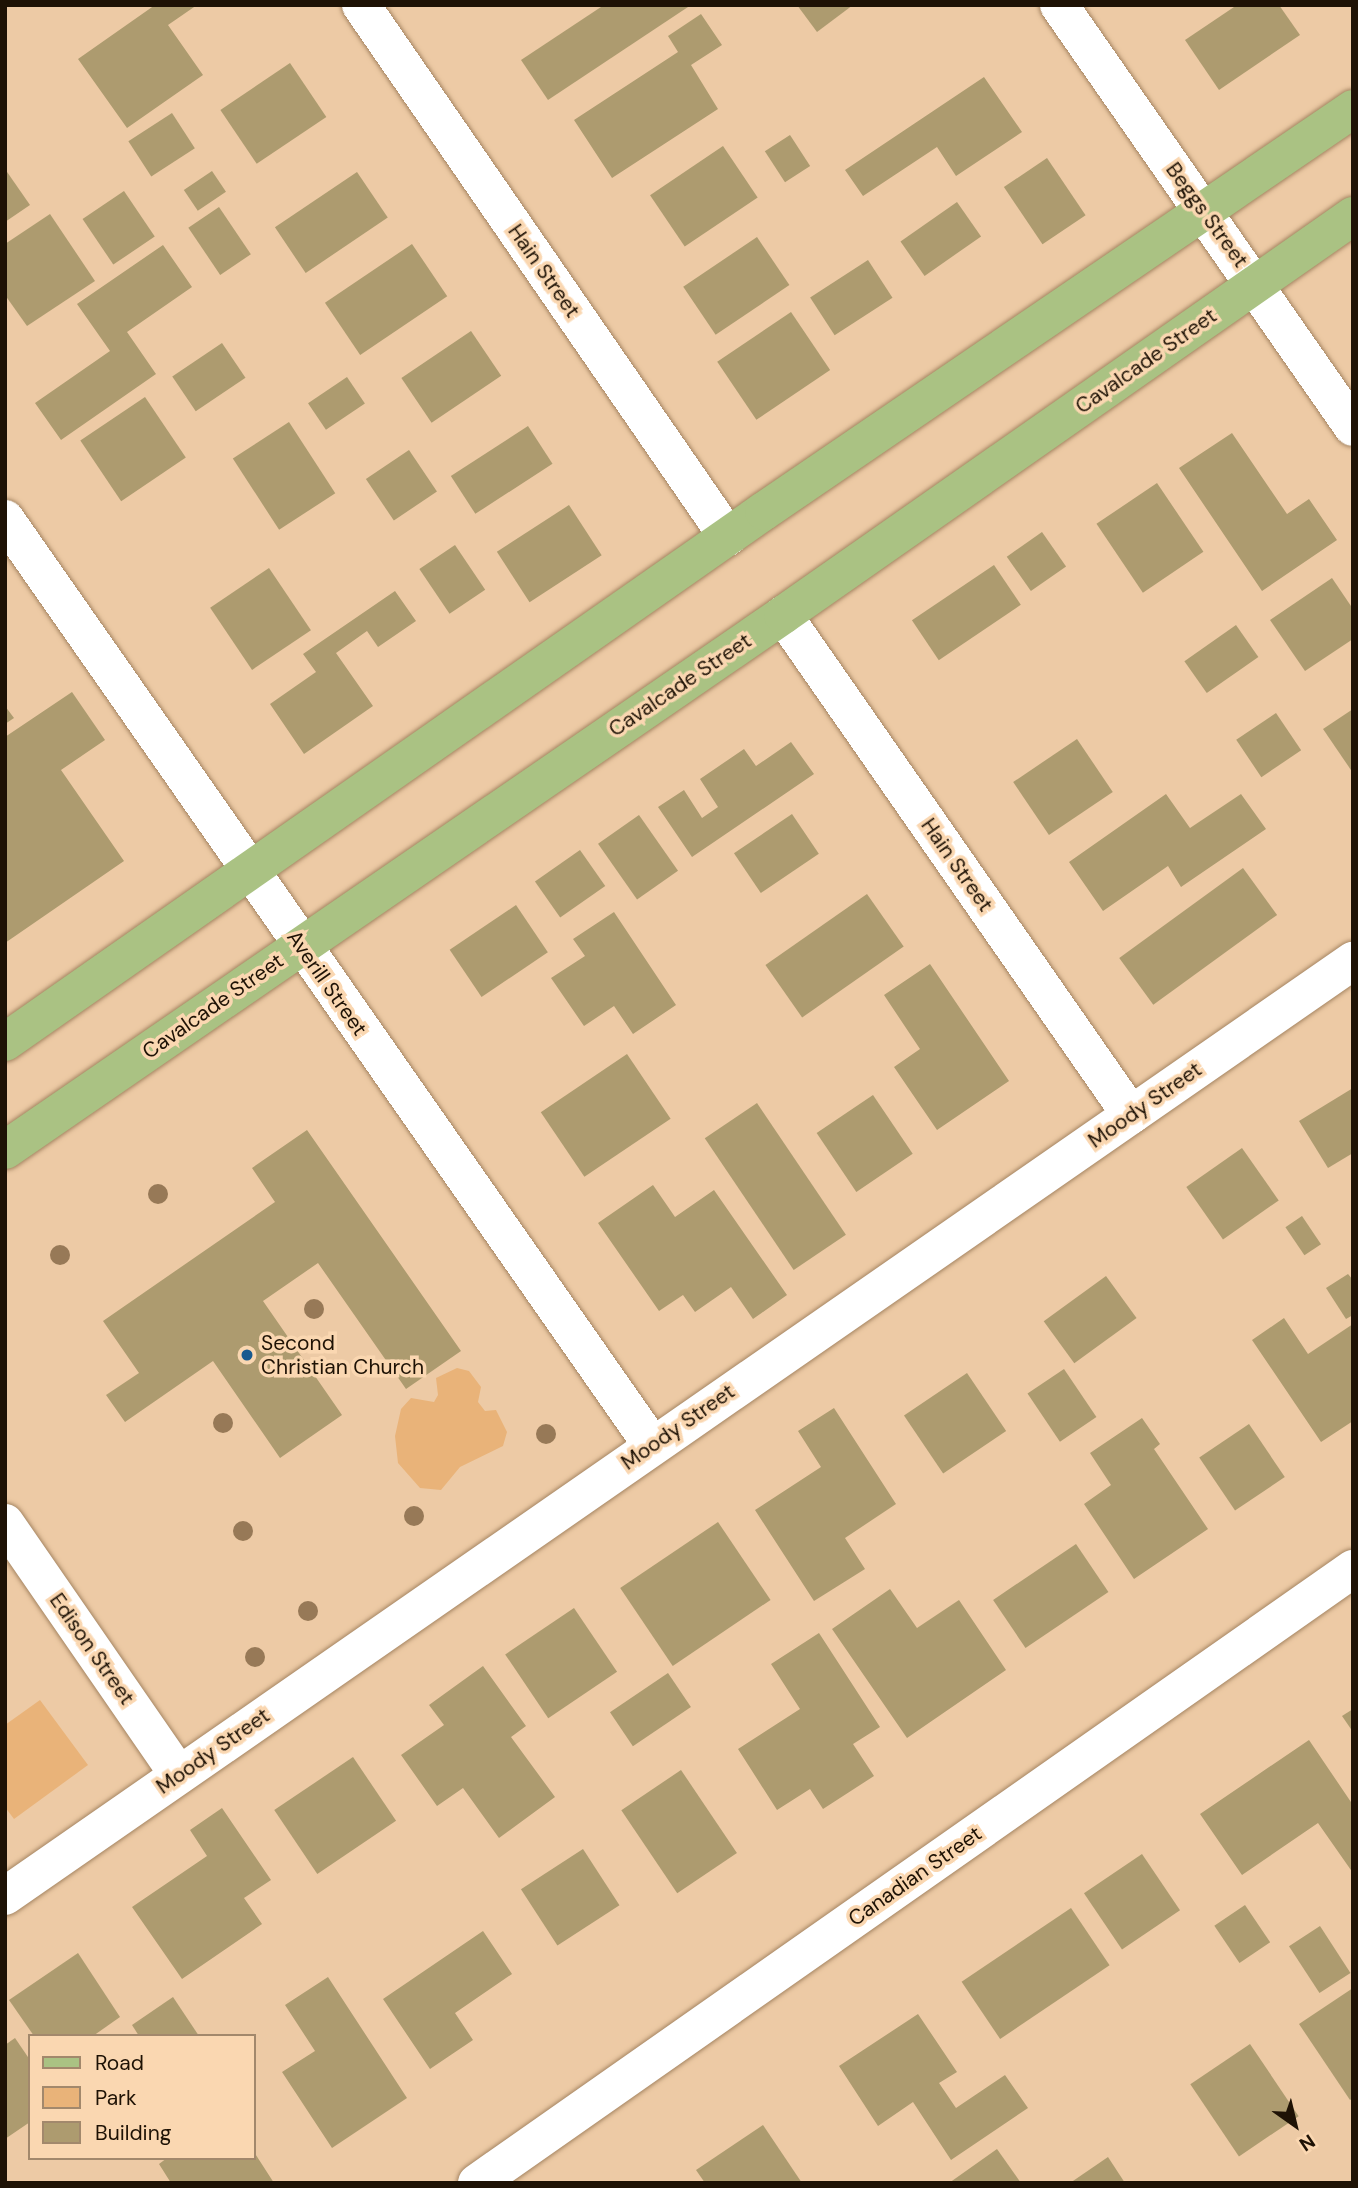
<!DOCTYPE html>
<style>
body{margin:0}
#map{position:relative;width:1358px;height:2188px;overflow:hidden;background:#edcaa5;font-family:"DM Sans",sans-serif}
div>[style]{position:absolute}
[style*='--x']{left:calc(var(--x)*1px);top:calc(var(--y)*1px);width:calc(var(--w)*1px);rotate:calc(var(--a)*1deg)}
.green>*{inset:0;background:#e9b379}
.building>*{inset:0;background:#ad9b6f;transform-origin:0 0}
.roads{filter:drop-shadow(0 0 2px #a58562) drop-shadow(0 0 2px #a58562)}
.minor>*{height:38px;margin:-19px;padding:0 19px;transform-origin:19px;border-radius:19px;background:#fff}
.major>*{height:38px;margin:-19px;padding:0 19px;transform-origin:19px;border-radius:19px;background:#aac283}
.trees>*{width:20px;height:20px;margin:-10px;border-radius:50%;background:#977957}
.dots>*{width:19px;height:19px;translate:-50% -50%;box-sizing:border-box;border:4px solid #fad7b1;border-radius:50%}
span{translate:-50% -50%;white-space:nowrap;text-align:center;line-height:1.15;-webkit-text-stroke:7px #fad7b1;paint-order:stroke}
.street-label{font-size:21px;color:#1e1205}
.poi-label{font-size:21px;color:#1e1205}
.left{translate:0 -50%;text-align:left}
.frame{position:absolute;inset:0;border:7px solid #1e1205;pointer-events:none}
.legend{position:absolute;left:28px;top:2034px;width:228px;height:126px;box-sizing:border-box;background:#fad7b1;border:2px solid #a2886c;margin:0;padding:9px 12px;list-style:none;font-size:21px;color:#1e1205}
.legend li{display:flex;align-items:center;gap:14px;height:35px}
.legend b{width:35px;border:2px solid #a2886c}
.north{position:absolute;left:1260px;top:2090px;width:70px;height:70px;-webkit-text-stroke:5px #fad7b1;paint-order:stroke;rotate:146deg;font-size:19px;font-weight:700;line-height:28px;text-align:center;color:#1e1205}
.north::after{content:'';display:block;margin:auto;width:24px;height:32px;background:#1e1205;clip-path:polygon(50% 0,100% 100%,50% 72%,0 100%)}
</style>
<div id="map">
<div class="green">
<div style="clip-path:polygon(457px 1368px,469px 1371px,481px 1387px,478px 1402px,485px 1411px,496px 1410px,507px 1432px,503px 1446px,460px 1467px,441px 1490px,420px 1488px,398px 1463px,395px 1436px,401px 1409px,411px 1398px,434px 1402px,438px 1395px,436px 1378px)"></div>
<div style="clip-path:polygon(40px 1700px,88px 1765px,14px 1819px,5px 1807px,5px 1725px)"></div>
</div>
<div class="building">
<div style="clip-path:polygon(155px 5px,197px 5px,168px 25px,203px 75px,127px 128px,78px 59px)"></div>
<div style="clip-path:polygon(604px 5px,691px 5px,548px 100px,521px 60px)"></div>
<div style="clip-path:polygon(797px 5px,853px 5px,817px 32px)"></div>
<div style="clip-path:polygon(1237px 5px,1279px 5px,1300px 35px,1219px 90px,1185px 40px)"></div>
<div style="clip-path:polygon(701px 14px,722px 45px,691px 65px,718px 109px,612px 178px,574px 120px,678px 52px,668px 36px)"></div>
<div style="left:290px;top:63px;width:65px;height:84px;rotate:56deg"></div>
<div style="clip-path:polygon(984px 77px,1022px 132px,956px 176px,937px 147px,863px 196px,845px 170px)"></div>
<div style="left:172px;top:113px;width:42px;height:52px;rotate:57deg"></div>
<div style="left:790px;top:135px;width:37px;height:30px;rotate:57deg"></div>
<div style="left:723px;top:146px;width:62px;height:88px;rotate:56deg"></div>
<div style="left:1047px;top:158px;width:69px;height:52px;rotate:56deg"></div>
<div style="clip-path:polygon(5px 169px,30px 205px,5px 222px)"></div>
<div style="left:212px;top:171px;width:25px;height:34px;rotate:56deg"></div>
<div style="left:357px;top:172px;width:55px;height:99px;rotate:56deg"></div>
<div style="left:124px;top:191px;width:55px;height:50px;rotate:56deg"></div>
<div style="left:957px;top:202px;width:42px;height:69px;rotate:55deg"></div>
<div style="left:219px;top:207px;width:57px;height:37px;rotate:56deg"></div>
<div style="clip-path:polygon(50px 214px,95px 281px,27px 326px,5px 295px,5px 244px)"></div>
<div style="left:757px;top:237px;width:58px;height:89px;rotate:56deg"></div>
<div style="left:412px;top:244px;width:63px;height:105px;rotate:56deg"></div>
<div style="clip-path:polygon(163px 245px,192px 287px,127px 332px,156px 374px,61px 440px,35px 403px,110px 351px,77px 304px)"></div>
<div style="left:868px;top:260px;width:45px;height:69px;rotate:57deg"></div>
<div style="left:791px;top:312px;width:70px;height:89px;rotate:56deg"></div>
<div style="left:471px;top:331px;width:54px;height:84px;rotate:56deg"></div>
<div style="left:222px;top:343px;width:42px;height:60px;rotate:56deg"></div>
<div style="left:347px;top:377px;width:32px;height:47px;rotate:56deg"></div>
<div style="left:145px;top:397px;width:73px;height:78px;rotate:56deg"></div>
<div style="left:289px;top:422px;width:85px;height:67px;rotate:57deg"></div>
<div style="left:528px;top:426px;width:45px;height:92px;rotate:57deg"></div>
<div style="clip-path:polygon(1232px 433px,1287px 514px,1309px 499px,1337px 540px,1262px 591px,1179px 468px)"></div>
<div style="left:409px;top:450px;width:50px;height:52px;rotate:56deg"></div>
<div style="left:1157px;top:483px;width:83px;height:73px;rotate:56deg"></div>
<div style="left:569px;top:505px;width:60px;height:86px;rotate:57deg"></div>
<div style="left:1042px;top:532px;width:42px;height:43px;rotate:55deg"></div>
<div style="left:455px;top:545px;width:54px;height:43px;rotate:56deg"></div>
<div style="left:994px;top:565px;width:48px;height:99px;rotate:56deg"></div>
<div style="left:269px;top:568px;width:75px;height:71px;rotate:56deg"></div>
<div style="clip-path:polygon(1332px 578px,1353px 609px,1353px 639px,1305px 671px,1270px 620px)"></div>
<div style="clip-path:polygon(395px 591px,416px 621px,378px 647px,367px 631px,336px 653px,373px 706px,304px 754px,270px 704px,316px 672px,303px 654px)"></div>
<div style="left:1236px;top:625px;width:39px;height:63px;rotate:55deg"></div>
<div style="clip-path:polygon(72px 692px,105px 740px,61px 770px,124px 861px,5px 943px,5px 737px)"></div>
<div style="clip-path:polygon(5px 706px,14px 718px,5px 724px)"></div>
<div style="clip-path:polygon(1353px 709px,1353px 773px,1323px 729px)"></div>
<div style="left:1276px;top:713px;width:45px;height:48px;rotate:56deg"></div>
<div style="left:1077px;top:739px;width:64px;height:77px;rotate:56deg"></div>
<div style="clip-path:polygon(791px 742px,814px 774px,692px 857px,658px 807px,684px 790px,702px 818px,718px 807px,700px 779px,744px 749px,756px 766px)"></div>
<div style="clip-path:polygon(1166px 794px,1190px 828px,1241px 794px,1266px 829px,1181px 887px,1168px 866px,1103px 911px,1069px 862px)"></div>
<div style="left:792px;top:814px;width:48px;height:70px;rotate:56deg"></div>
<div style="left:639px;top:815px;width:68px;height:50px;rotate:55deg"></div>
<div style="left:580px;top:850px;width:44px;height:55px;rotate:55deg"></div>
<div style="left:1243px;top:868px;width:58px;height:153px;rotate:54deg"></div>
<div style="left:867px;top:894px;width:64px;height:124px;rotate:55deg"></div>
<div style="left:516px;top:905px;width:57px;height:80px;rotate:56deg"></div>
<div style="clip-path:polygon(614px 912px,676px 1005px,633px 1034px,614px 1006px,584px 1026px,551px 978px,585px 956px,573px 939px)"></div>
<div style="clip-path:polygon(930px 964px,1009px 1081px,937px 1130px,894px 1067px,920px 1049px,884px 995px)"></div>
<div style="left:627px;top:1054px;width:78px;height:104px;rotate:56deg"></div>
<div style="clip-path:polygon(1353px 1088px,1353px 1153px,1328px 1168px,1299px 1121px)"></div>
<div style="left:873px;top:1095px;width:71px;height:68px;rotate:56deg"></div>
<div style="left:757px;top:1103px;width:159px;height:63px;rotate:56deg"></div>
<div style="clip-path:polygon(307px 1130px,461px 1351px,406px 1389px,318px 1263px,263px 1301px,342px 1415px,280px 1458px,213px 1361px,125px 1422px,106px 1395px,139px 1373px,103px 1321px,275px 1202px,252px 1168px)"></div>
<div style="left:1242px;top:1148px;width:64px;height:68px;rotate:55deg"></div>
<div style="clip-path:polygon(653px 1185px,675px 1217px,714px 1190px,787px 1295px,753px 1319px,731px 1287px,695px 1312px,683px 1295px,659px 1311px,598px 1223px)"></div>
<div style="left:1302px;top:1216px;width:34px;height:20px;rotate:56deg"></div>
<div style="clip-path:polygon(1348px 1274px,1353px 1280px,1353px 1315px,1346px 1319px,1326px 1288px)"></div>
<div style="left:1106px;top:1276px;width:52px;height:77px;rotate:54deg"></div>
<div style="clip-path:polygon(1284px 1318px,1308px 1354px,1353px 1324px,1353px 1421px,1321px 1442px,1252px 1340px)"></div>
<div style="left:1064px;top:1369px;width:58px;height:44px;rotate:56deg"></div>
<div style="left:967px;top:1373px;width:70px;height:76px;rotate:56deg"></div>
<div style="clip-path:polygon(834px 1408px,896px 1504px,845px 1538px,865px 1569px,814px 1601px,755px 1510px,821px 1467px,798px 1431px)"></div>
<div style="clip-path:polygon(1142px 1418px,1160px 1444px,1154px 1449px,1208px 1529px,1134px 1579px,1084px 1504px,1111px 1485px,1090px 1453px)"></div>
<div style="left:1249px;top:1424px;width:64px;height:60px;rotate:56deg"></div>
<div style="left:718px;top:1522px;width:94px;height:118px;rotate:56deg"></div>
<div style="left:1076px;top:1544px;width:58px;height:100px;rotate:56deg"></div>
<div style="clip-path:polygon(890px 1589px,917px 1628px,959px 1600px,1006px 1670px,907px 1738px,832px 1629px)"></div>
<div style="left:574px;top:1608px;width:77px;height:83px;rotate:56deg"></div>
<div style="clip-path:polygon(819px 1633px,880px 1727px,853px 1744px,874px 1776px,823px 1809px,810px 1789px,777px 1810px,738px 1749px,800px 1709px,771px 1664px)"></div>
<div style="clip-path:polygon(483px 1666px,526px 1726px,511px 1737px,555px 1797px,499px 1838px,463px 1788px,437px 1806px,401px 1755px,444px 1725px,429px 1705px)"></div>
<div style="left:668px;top:1673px;width:41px;height:70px;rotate:56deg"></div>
<div style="clip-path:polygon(1353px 1709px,1353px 1732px,1342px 1716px)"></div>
<div style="clip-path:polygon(1309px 1740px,1353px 1805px,1353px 1873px,1318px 1823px,1242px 1875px,1200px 1814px)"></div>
<div style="left:353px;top:1757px;width:77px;height:95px;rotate:56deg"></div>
<div style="left:681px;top:1770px;width:100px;height:72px;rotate:56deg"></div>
<div style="clip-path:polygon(222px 1808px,271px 1880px,244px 1898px,262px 1924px,182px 1979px,132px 1907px,207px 1856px,190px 1830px)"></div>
<div style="left:583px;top:1849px;width:67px;height:74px;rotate:57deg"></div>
<div style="left:1142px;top:1854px;width:68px;height:70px;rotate:56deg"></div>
<div style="left:1245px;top:1905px;width:45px;height:37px;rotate:56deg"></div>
<div style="left:1071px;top:1908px;width:69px;height:132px;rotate:56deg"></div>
<div style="left:1320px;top:1926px;width:56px;height:37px;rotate:57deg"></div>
<div style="clip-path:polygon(483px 1931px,512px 1974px,455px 2013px,473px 2040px,430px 2069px,383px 1999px)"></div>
<div style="clip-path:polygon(78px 1953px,120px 2017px,93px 2036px,34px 2036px,9px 2000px)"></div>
<div style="clip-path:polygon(328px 1977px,407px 2098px,332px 2148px,282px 2072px,315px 2051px,285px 2005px)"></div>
<div style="clip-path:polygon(1353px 1988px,1353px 2098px,1350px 2100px,1299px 2024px)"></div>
<div style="clip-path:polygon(173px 1997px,199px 2036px,139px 2036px,132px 2025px)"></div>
<div style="clip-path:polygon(918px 2014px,957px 2072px,939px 2083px,956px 2108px,1005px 2075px,1028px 2108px,951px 2160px,913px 2102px,878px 2126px,839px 2066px)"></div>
<div style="clip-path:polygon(15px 2038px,30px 2060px,30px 2122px,5px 2139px,5px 2045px)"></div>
<div style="left:1250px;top:2044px;width:87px;height:72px;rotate:56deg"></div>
<div style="clip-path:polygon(763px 2125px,802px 2183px,705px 2183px,696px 2170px)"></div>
<div style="clip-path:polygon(997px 2149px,1021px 2183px,949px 2183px)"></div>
<div style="clip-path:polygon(254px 2152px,274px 2183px,171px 2183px,159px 2164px,167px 2158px,254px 2158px)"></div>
<div style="clip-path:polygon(1108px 2157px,1125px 2183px,1070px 2183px)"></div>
</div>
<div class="roads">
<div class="minor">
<div style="--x:361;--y:5;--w:646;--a:55.4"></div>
<div style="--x:1059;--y:5;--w:514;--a:55.14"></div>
<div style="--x:5;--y:519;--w:1130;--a:55.06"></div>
<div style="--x:783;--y:615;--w:609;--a:55.16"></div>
<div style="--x:5;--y:1523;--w:306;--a:55.4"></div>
<div style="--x:5;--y:1896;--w:1641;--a:-34.75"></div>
<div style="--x:477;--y:2183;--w:1070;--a:-35.03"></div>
</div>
<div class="major">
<div style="--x:5;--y:1042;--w:926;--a:-34.98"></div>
<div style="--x:764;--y:511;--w:713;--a:-34.31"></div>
<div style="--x:5;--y:1150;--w:944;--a:-34.51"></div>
<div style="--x:783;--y:615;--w:696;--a:-34.99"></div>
</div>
</div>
<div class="trees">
<div style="left:158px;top:1194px"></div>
<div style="left:60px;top:1255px"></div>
<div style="left:314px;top:1309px"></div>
<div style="left:223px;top:1423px"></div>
<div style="left:546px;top:1434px"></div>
<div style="left:414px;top:1516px"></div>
<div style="left:243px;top:1531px"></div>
<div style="left:308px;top:1611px"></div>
<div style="left:255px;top:1657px"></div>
</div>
<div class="dots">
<div style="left:247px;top:1355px;background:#195a8f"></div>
</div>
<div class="street-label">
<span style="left:1207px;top:215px;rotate:54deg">Beggs Street</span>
<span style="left:544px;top:271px;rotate:55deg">Hain Street</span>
<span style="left:1146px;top:361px;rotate:-35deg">Cavalcade Street</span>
<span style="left:680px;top:685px;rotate:-34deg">Cavalcade Street</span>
<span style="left:957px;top:865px;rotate:55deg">Hain Street</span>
<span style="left:327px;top:983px;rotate:55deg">Averill Street</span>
<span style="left:213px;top:1006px;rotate:-35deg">Cavalcade Street</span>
<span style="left:1145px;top:1105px;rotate:-35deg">Moody Street</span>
<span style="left:678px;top:1427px;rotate:-35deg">Moody Street</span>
<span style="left:92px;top:1649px;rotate:55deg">Edison Street</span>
<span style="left:213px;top:1751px;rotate:-35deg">Moody Street</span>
<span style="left:915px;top:1876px;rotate:-35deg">Canadian Street</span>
</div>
<div class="poi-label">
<span class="left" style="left:261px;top:1355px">Second<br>Christian Church</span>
</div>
<div class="frame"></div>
<ul class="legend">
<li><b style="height:9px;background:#aac283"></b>Road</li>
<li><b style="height:19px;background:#e9b379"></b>Park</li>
<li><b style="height:19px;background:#ad9b6f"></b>Building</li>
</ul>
<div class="north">N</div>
</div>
